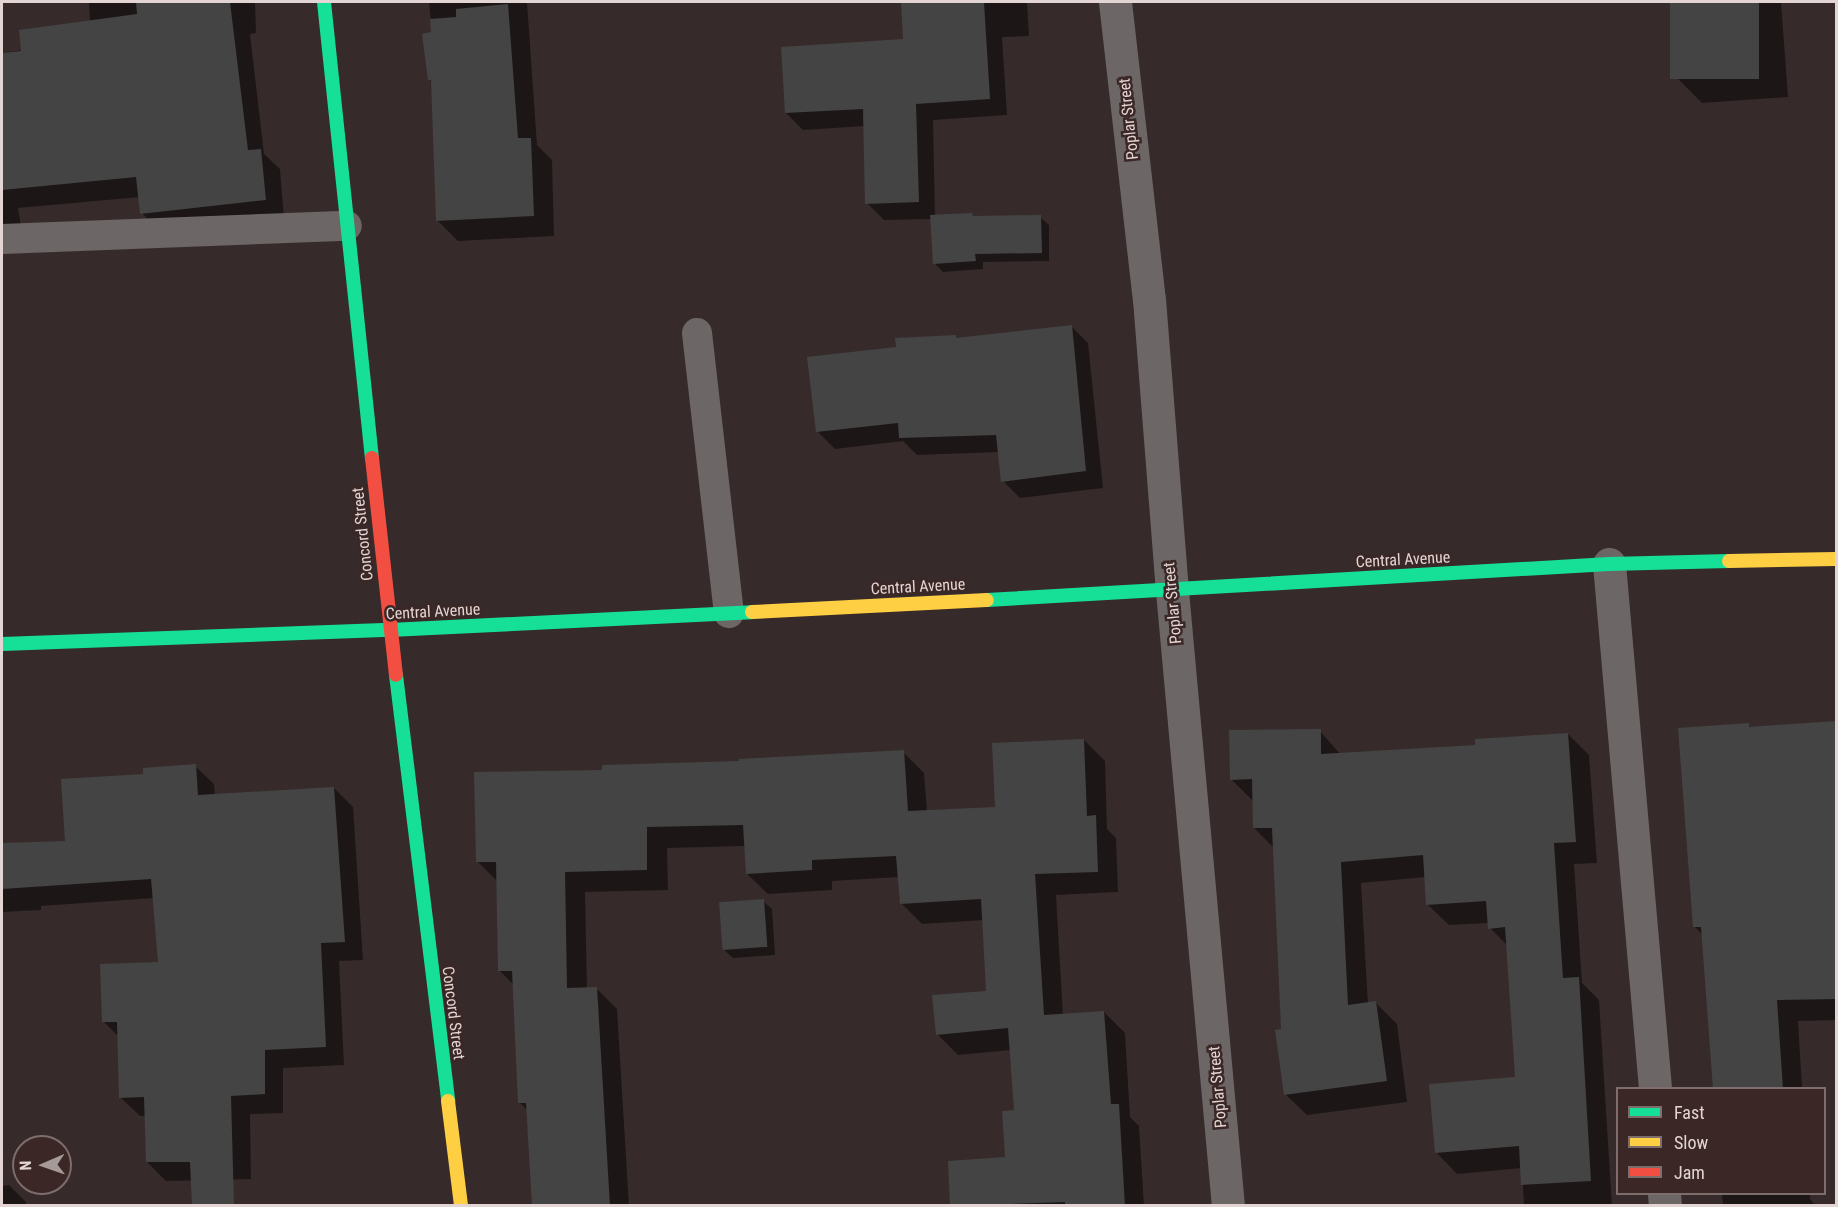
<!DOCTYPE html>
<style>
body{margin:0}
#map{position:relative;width:1838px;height:1207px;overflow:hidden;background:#362b2a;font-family:"Roboto Condensed",sans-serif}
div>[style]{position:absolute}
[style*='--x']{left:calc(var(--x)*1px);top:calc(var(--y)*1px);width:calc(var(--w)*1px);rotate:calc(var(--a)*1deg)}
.shadow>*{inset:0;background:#0007}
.building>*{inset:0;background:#444;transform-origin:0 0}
.lane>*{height:30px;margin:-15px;padding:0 15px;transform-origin:15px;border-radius:15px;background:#6c6666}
.street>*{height:33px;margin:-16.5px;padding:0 16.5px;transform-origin:16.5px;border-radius:16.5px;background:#6c6666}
.fast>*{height:14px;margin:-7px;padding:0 7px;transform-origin:7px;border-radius:7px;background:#16e098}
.slow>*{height:14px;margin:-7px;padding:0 7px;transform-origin:7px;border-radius:7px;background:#ffcf43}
.jam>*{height:14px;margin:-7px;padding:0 7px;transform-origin:7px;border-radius:7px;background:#f24e42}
span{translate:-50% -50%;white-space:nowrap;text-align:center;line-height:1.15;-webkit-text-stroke:5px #3a2726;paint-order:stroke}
.street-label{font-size:16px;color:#e2d5d4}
.frame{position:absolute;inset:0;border:3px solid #e2d5d4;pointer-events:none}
.legend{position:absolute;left:1616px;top:1087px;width:210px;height:108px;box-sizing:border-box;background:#3a2726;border:2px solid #7d6d6c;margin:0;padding:8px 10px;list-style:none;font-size:18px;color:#e2d5d4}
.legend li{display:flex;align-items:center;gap:12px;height:30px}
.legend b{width:30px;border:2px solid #7d6d6c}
.north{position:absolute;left:12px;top:1135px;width:60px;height:60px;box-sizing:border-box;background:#3a2726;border:2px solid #7d6d6c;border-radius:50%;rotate:268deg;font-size:16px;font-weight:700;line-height:24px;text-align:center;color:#e2d5d4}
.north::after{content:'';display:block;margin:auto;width:21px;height:27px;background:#a69a98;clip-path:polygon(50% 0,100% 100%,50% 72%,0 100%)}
</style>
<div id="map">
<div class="shadow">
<div style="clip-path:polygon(89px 2px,255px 2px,256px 33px,250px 34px,264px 154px,280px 169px,284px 218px,160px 232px,142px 213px,140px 197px,18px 208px,21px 226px,2px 228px,2px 53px,23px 50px,90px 22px)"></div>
<div style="clip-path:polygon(429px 2px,527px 2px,537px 145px,552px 160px,554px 236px,458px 241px,437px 220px,432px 83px,429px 79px,432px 33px)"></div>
<div style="clip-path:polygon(902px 2px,1027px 2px,1029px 36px,1002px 37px,1007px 115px,933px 120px,935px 217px,972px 214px,975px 218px,1040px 217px,1049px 225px,1049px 261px,983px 262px,983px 269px,943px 272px,934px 263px,932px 219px,884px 220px,867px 203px,865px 126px,803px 130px,786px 113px,904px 41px)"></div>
<div style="clip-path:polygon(1672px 2px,1781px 2px,1788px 97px,1702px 103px,1677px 78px)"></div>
<div style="clip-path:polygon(1071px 326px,1088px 343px,1103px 488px,1020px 498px,1003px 481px,999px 452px,917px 455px,903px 441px,835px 449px,818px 432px,897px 348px,955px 337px,958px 339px)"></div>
<div style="clip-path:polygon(1836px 723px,1836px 1020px,1798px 1021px,1802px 1088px,1715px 1088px,1704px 936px,1695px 927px,1748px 725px,1752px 729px)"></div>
<div style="clip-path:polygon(1320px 731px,1341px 755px,1477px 747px,1568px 734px,1589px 755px,1597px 863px,1574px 864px,1582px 983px,1599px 1000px,1612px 1206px,1524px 1206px,1522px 1168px,1457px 1174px,1436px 1152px,1516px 1078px,1508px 946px,1490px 928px,1489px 923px,1449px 925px,1427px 904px,1426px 877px,1361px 883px,1368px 1004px,1376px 1003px,1397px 1024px,1407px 1102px,1307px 1115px,1285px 1094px,1274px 848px,1254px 828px,1253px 801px,1232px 780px)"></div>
<div style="clip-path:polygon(1084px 740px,1105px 761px,1107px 829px,1116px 838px,1118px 892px,1056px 895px,1063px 1016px,1104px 1012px,1125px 1033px,1130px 1117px,1139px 1126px,1144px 1206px,952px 1206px,1006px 1159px,1015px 1112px,1011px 1050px,958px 1055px,937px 1034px,988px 992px,984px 920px,922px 924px,901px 903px,899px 877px,832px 881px,832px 890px,768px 894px,747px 874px,746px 846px,667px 848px,668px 890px,585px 892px,587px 989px,596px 988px,617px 1009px,629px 1206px,533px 1206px,528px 1111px,520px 1103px,514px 985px,499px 970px,498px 882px,477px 861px,603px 772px,903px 752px,924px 773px,927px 812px,996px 808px)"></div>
<div style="clip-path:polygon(195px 766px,214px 784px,215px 796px,334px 788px,353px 807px,363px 960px,339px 961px,344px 1065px,283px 1068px,283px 1113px,250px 1114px,251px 1179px,166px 1181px,147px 1162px,146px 1116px,140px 1116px,121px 1098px,119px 1037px,104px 1022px,159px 963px,154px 898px,41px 906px,41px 910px,2px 912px,2px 803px,3px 845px,67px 843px,145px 775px)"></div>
<div style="clip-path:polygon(763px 901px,772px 909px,775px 955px,733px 958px,724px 950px)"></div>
<div style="clip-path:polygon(9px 1185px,26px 1202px,26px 1206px,2px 1206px,2px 1186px)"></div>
<div style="clip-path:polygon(1722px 1194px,1810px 1194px,1810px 1199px,1816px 1206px,1723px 1206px)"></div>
</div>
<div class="building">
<div style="clip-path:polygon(136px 2px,230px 2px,248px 150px,261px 149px,266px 200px,140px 214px,136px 177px,2px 190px,2px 53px,21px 51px,19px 30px,137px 14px)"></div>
<div style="clip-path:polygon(901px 2px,984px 2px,990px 99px,916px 104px,919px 202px,865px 204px,863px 109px,785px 113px,781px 47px,903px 39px)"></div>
<div style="left:1670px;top:2px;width:89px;height:77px"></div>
<div style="clip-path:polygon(508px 4px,518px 138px,531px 138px,534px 216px,436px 221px,431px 80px,428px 80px,422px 34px,431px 32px,430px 19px,456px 17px,456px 9px)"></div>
<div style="clip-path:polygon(972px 213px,973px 216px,1041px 215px,1042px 253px,975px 254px,976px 261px,933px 264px,930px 215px)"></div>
<div style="clip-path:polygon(1072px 325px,1086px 471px,1001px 482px,996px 435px,899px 438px,898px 423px,816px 432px,807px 357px,896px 347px,895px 338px,956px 335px,956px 338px)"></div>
<div style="clip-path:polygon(1836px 721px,1836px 999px,1777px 1000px,1783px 1089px,1713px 1089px,1701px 927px,1693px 927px,1678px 728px,1749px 723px,1749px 727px)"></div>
<div style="clip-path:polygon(1321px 729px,1321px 754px,1475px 745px,1475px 739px,1568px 733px,1576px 842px,1554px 843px,1563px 978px,1579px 977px,1591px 1181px,1521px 1185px,1519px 1146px,1435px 1153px,1429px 1084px,1515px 1077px,1505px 927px,1488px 929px,1486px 901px,1426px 905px,1423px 855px,1341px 862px,1348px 1005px,1376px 1001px,1387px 1081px,1284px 1095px,1275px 1030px,1281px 1029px,1272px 828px,1253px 828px,1252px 779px,1230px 780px,1229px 730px)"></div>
<div style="clip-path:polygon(1084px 739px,1087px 816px,1096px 815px,1098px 872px,1035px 874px,1044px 1015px,1104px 1011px,1111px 1104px,1119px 1104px,1125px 1206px,1065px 1206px,1065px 1202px,950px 1206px,948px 1161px,1005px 1157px,1002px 1111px,1014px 1110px,1008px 1028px,936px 1035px,932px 995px,986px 991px,981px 899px,900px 904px,896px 856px,812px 860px,812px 870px,746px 874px,743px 825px,647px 827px,647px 870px,565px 872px,567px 988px,597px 987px,610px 1206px,532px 1206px,526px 1103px,518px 1103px,512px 971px,498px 971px,496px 862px,476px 862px,474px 772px,602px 770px,602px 765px,739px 761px,739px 759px,904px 750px,908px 811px,995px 807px,992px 743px)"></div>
<div style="clip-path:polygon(196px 764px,198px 795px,334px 787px,345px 942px,321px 943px,326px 1047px,265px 1050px,265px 1094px,231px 1096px,234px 1206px,192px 1206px,190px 1162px,146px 1162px,144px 1097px,119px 1098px,117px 1022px,102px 1022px,100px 964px,158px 962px,151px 879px,2px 889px,2px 843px,65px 841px,61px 779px,143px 774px,143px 768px)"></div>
<div style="left:764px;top:899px;width:48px;height:45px;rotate:86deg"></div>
</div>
<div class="lane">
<div style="--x:2;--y:239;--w:345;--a:-2.2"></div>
<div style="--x:697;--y:333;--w:282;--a:83.5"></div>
</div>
<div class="street">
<div style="--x:1115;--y:2;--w:299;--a:83.5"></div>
<div style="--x:1149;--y:299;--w:293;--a:85.5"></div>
<div style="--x:1172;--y:591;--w:618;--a:84.8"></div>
<div style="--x:1609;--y:564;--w:526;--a:84.98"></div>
<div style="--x:1664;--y:1194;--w:12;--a:85"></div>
</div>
<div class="fast">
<div style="--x:324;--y:2;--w:459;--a:84"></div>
<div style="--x:987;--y:600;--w:623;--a:-3.31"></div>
<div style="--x:1609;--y:564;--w:120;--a:-1.4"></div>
<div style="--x:2;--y:644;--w:388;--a:-2.1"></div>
<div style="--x:390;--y:630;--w:362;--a:-2.8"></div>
<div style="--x:396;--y:675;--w:429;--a:83"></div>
</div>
<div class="slow">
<div style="--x:1729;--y:561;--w:107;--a:-1.1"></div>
<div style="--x:752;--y:612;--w:235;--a:-2.9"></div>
<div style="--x:448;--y:1101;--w:106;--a:82.9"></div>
</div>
<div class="jam">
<div style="--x:372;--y:458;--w:218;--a:83.7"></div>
</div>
<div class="street-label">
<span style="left:1129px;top:119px;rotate:-96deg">Poplar Street</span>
<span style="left:363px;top:534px;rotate:-96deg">Concord Street</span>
<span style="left:1403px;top:560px;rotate:-3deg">Central Avenue</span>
<span style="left:918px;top:587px;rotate:-3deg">Central Avenue</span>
<span style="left:1173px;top:603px;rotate:-95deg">Poplar Street</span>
<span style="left:433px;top:612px;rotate:-3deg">Central Avenue</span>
<span style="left:453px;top:1013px;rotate:83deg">Concord Street</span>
<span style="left:1218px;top:1087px;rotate:-95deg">Poplar Street</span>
</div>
<div class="frame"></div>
<ul class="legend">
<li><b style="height:8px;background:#16e098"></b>Fast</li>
<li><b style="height:8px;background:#ffcf43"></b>Slow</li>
<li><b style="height:8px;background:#f24e42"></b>Jam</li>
</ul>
<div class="north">N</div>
</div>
